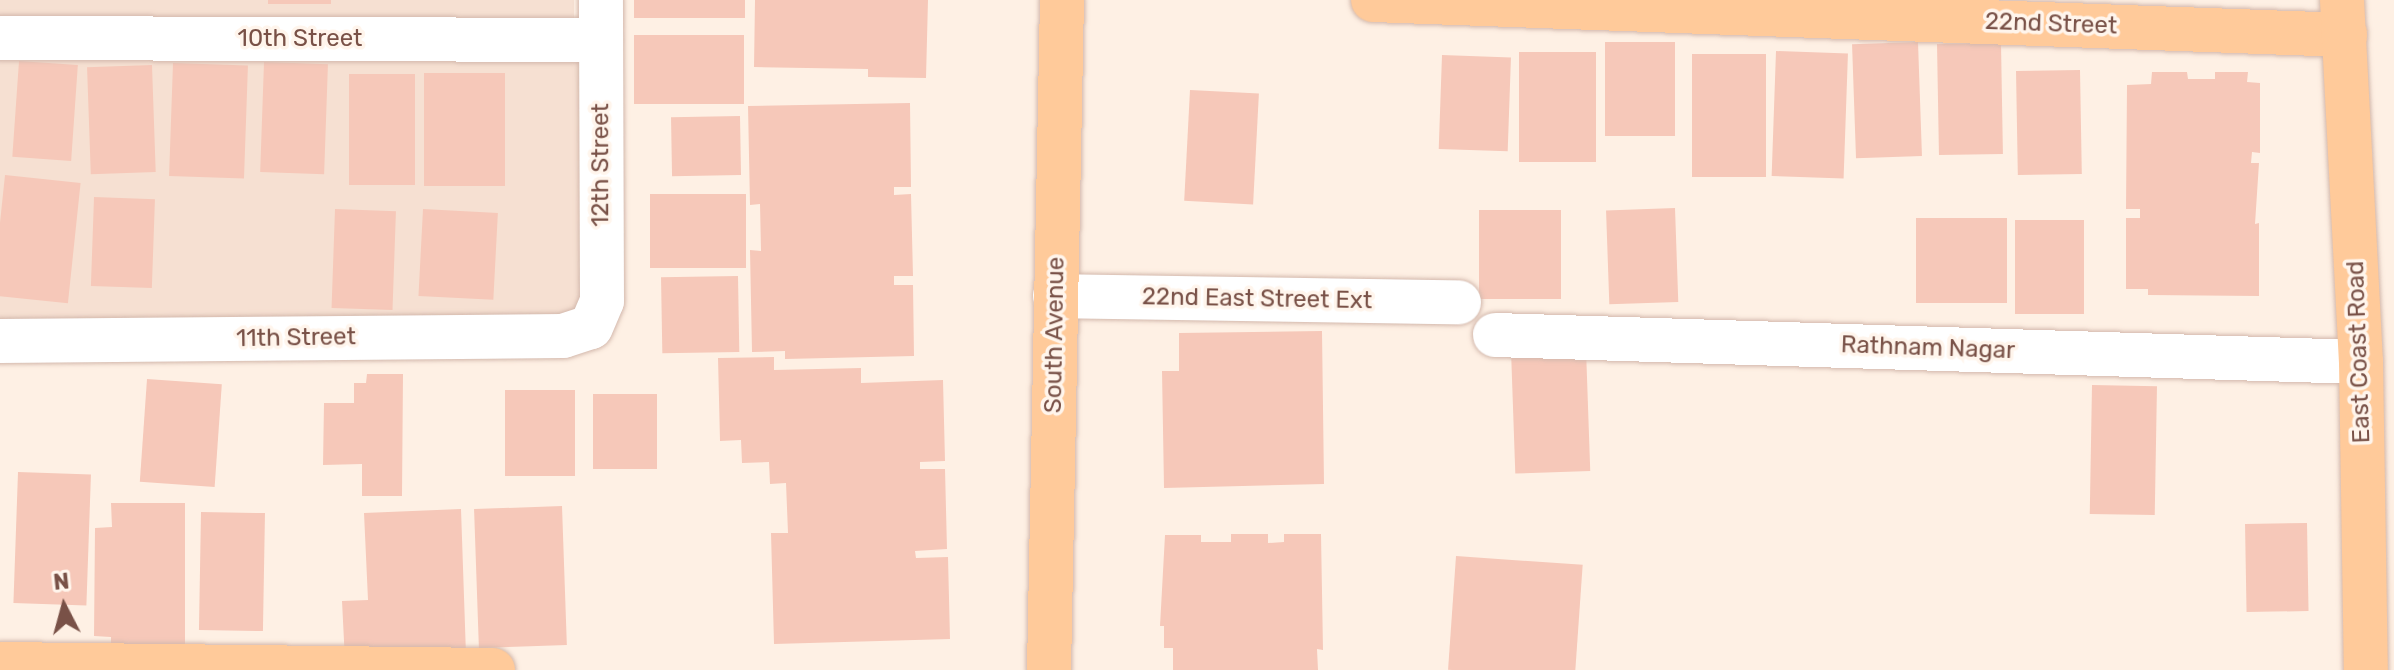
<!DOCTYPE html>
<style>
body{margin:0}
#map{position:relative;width:2394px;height:670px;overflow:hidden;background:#fef0e4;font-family:Rubik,sans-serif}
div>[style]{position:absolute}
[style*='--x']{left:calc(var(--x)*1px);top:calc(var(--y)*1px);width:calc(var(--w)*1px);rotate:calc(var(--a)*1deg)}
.residential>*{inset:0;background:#f6e0d2;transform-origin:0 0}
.building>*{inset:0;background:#f6c8b9;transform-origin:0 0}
.roads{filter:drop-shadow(0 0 2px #d3b8ac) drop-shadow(0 0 2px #d3b8ac)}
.minor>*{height:44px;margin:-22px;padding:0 22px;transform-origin:22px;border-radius:22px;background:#fff}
.major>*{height:44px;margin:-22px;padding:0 22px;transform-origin:22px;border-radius:22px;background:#ffca9a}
span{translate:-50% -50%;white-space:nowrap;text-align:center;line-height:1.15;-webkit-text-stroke:7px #fff5ec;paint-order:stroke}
.street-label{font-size:24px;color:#795147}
.north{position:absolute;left:24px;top:566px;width:80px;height:80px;-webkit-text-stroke:6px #fff5ec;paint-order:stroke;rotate:354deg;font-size:22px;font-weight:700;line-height:32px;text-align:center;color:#795147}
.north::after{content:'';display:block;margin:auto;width:28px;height:36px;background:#795147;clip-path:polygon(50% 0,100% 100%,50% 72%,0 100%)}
</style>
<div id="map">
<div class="residential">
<div style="left:0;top:0;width:574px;height:32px"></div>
<div style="clip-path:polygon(0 50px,581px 54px,587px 297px,577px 321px,0 335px)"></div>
</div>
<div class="building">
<div style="left:268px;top:0;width:63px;height:4px"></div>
<div style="left:634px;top:0;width:111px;height:18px"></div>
<div style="clip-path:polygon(755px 0,928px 0,926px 78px,868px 77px,868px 69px,754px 67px)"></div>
<div style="left:744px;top:35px;width:69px;height:110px;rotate:90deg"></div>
<div style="left:1605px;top:42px;width:70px;height:94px"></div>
<div style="left:1918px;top:42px;width:114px;height:66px;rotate:88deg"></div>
<div style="left:2001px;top:43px;width:111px;height:64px;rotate:89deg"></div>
<div style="left:1776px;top:51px;width:72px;height:125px;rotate:2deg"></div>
<div style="left:1519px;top:52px;width:77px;height:110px"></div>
<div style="left:1692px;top:54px;width:74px;height:123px"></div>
<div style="left:1442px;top:55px;width:69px;height:94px;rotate:2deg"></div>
<div style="left:19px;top:61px;width:59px;height:96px;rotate:4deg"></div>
<div style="left:264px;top:62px;width:64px;height:110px;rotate:2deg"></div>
<div style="left:173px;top:63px;width:75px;height:113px;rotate:2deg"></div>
<div style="left:152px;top:65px;width:107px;height:65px;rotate:88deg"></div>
<div style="left:2080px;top:70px;width:104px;height:64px;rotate:89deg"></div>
<div style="clip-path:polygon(2152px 72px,2187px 72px,2188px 79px,2215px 79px,2215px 72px,2248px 72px,2247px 82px,2260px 83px,2260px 153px,2252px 152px,2251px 163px,2259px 163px,2255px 224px,2259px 223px,2259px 296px,2148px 295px,2148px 289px,2126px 289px,2126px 218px,2140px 218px,2140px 209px,2126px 209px,2127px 85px,2151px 84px)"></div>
<div style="left:424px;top:73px;width:81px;height:113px"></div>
<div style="left:349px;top:74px;width:66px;height:111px"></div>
<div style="left:1190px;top:90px;width:69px;height:111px;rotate:3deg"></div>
<div style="clip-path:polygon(910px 103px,911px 187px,894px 187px,894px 195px,911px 194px,913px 276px,894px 276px,894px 285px,913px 285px,914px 356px,785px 359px,785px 351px,752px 352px,750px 250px,761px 251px,760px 204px,750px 205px,748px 106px)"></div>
<div style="left:740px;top:116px;width:59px;height:69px;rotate:89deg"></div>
<div style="left:5px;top:175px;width:76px;height:121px;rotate:6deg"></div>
<div style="left:650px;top:194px;width:96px;height:74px"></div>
<div style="left:94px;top:197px;width:61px;height:89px;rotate:2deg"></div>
<div style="left:1675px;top:208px;width:94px;height:69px;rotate:88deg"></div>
<div style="left:335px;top:209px;width:61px;height:99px;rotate:2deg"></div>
<div style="left:423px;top:209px;width:75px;height:87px;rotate:3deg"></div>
<div style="left:1479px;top:210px;width:82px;height:89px"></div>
<div style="left:1916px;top:218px;width:91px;height:85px"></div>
<div style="left:2015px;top:220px;width:69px;height:94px"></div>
<div style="left:738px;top:276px;width:76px;height:77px;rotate:89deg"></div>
<div style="clip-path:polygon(1322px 331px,1324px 484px,1164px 488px,1162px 371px,1179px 371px,1179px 333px)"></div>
<div style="left:1586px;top:349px;width:122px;height:75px;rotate:88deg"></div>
<div style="clip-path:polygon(774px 357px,774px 370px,861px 368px,861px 383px,943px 380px,945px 461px,920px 462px,920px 469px,945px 469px,947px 549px,915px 551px,916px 558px,948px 557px,950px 639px,774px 644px,771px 533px,788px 533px,786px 483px,770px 484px,769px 462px,742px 463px,741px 440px,720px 441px,718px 358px)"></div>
<div style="clip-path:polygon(367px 374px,403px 374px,402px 496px,362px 496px,362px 464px,323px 465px,324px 403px,354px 403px,354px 383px,366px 383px)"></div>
<div style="left:147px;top:379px;width:75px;height:103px;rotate:4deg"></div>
<div style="left:2092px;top:385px;width:65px;height:129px;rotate:1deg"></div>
<div style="left:505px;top:390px;width:70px;height:86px"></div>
<div style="left:593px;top:394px;width:64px;height:75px"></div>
<div style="left:18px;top:472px;width:73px;height:131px;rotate:2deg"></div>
<div style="clip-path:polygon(111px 503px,185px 503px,185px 646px,111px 644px,111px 637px,94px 636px,95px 528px,112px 527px)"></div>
<div style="left:562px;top:506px;width:139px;height:88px;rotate:88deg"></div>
<div style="clip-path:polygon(461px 509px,466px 655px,345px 661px,342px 601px,368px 600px,364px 513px)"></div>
<div style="left:201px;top:512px;width:64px;height:118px;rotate:1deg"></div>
<div style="left:2307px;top:523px;width:88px;height:62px;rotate:89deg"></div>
<div style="clip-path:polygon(1231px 534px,1268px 534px,1268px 543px,1284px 542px,1284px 534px,1321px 534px,1323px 650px,1317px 649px,1318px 670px,1173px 670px,1173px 648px,1164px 648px,1164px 626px,1160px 626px,1165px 535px,1201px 535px,1201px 542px,1231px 542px)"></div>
<div style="left:1456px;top:556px;width:127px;height:114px;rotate:4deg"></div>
</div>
<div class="roads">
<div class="minor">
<div style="--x:0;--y:38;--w:600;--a:0.19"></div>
<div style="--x:1055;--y:296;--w:404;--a:0.9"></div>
<div style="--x:1495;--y:335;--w:866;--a:1.79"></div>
<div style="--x:0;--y:341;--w:563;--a:-0.51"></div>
<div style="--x:563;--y:336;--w:29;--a:-18"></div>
<div style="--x:591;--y:327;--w:28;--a:-67"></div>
<div style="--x:602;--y:301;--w:301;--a:-90.2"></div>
</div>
<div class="major">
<div style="--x:1373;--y:0;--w:973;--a:2.06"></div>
<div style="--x:2342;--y:0;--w:362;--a:87"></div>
<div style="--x:2361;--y:362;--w:308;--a:89.1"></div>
<div style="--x:0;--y:664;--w:493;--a:0.7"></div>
<div style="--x:1049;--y:670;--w:670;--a:-88.89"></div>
</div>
</div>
<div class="street-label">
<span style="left:2051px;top:24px;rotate:2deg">22nd Street</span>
<span style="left:300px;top:39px">10th Street</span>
<span style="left:601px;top:165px;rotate:-90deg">12th Street</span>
<span style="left:1257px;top:299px;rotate:1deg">22nd East Street Ext</span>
<span style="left:1055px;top:335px;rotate:-89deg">South Avenue</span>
<span style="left:296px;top:338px;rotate:-1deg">11th Street</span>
<span style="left:1928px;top:348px;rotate:2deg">Rathnam Nagar</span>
<span style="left:2359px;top:352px;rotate:-92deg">East Coast Road</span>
</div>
<div class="north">N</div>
</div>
